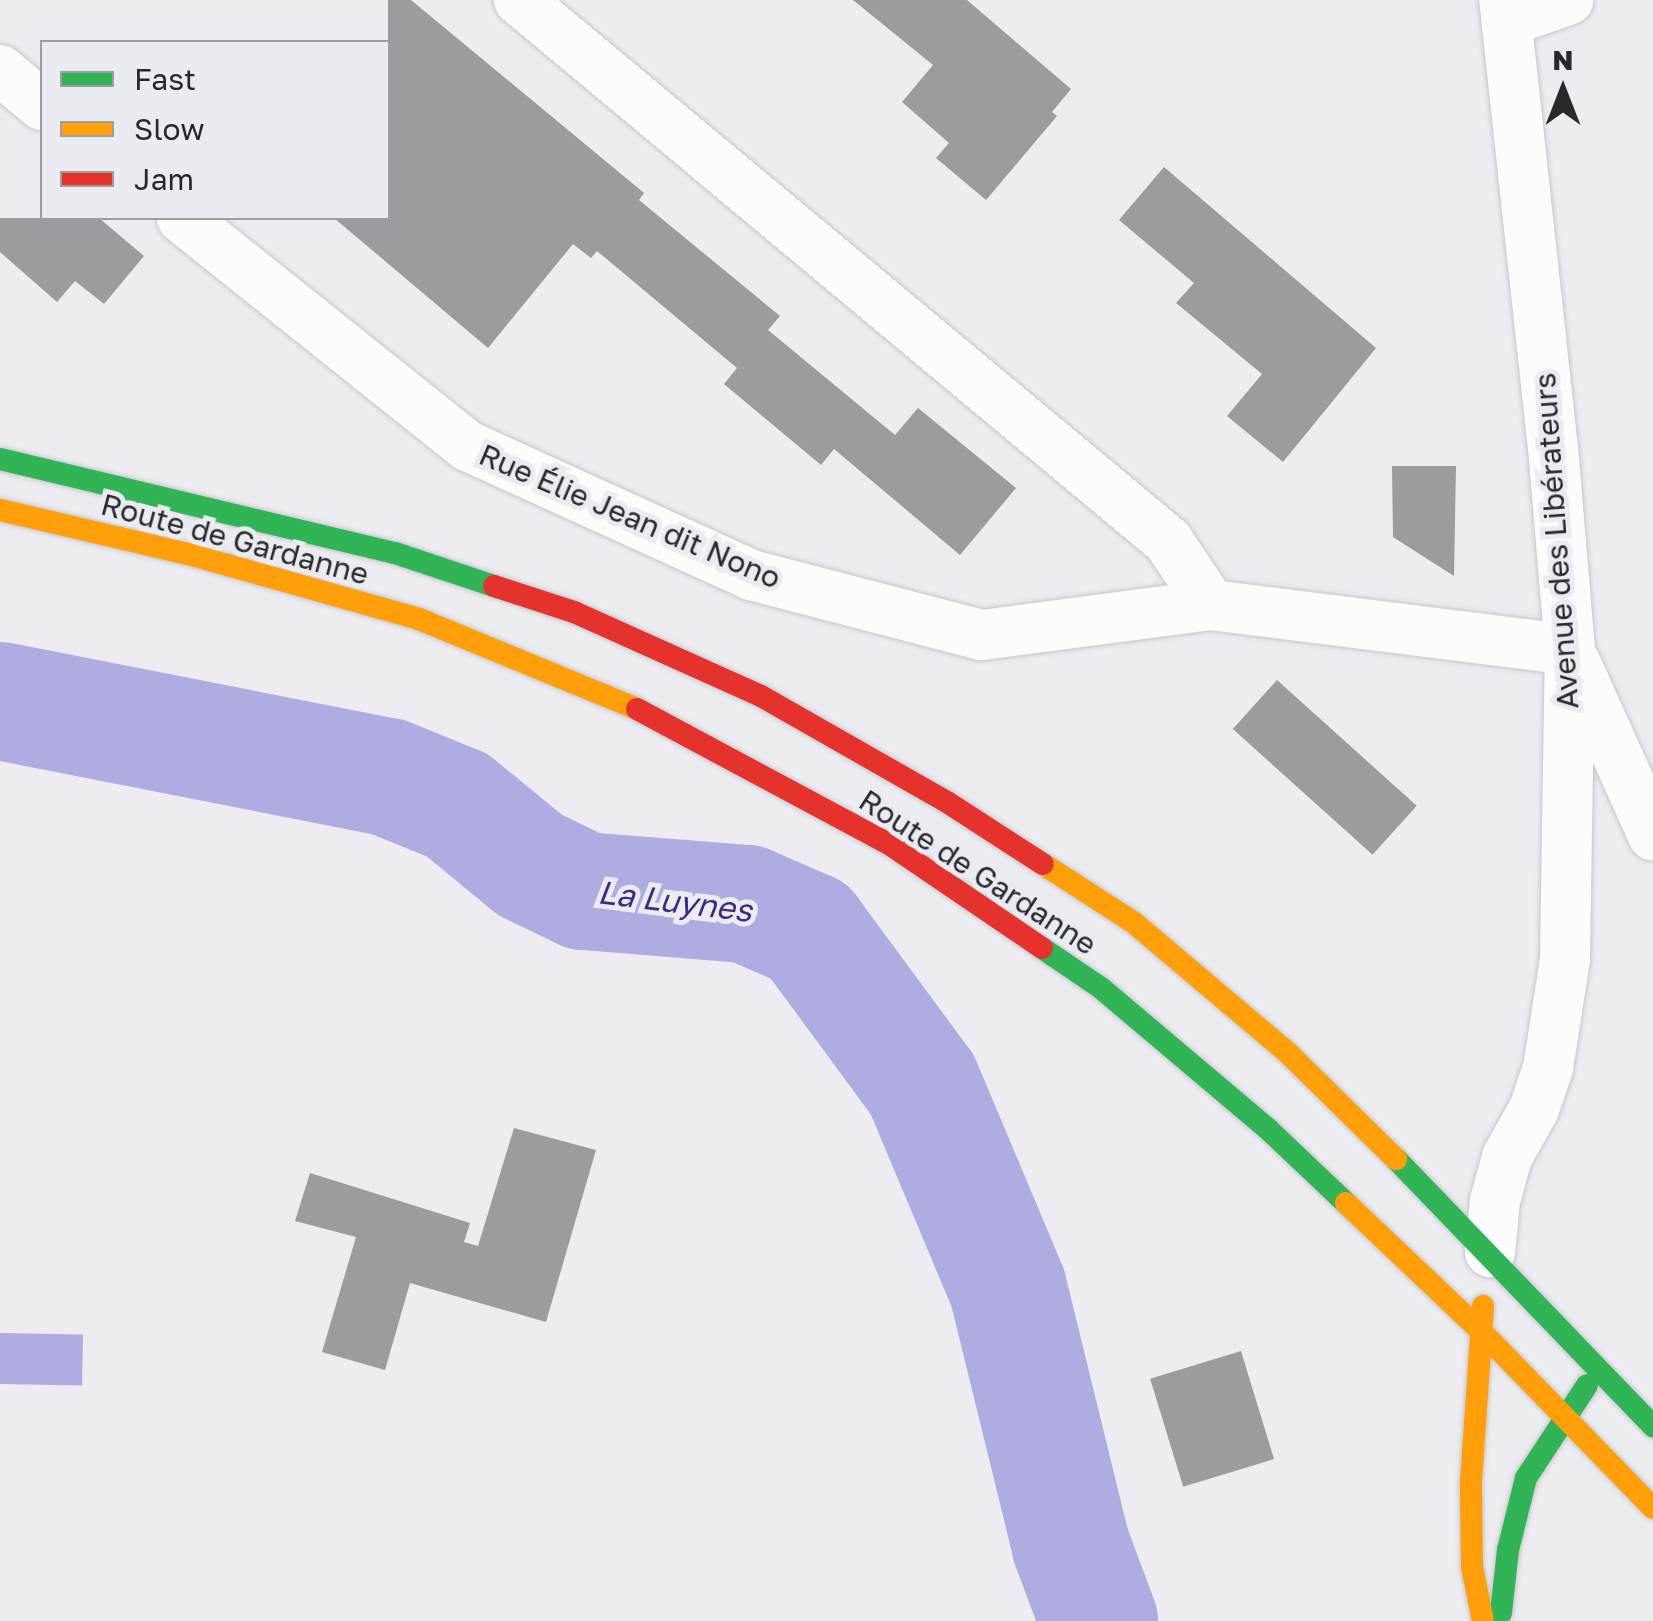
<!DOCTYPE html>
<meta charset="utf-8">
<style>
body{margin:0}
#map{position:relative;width:1653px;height:1621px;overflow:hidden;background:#ececf1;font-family:"Golos Text",sans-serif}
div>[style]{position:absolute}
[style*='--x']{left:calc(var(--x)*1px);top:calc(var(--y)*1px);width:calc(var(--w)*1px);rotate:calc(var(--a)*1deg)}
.water>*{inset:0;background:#aface2;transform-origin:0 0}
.river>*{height:118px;margin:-59px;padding:0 59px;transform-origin:59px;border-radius:59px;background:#aface2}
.building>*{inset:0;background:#9c9ca0;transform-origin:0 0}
.roads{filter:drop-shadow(0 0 2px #c7c8cb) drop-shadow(0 0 2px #c7c8cb)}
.street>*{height:50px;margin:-25px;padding:0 25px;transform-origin:25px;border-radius:25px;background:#fcfcfd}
.fast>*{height:22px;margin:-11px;padding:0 11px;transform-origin:11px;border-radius:11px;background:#30b455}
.slow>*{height:22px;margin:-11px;padding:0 11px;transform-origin:11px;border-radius:11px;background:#ff9f0a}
.jam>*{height:22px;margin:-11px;padding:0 11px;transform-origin:11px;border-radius:11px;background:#e5322d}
span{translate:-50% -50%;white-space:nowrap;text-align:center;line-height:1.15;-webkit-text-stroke:10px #ebebf2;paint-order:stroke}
.street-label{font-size:30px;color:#29292c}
.water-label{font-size:32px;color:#3c2c84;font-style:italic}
.legend{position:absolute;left:40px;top:40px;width:350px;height:180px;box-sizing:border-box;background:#ebebf2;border:2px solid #9d9da3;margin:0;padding:12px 18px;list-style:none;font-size:30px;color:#29292c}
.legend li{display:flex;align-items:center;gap:20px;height:50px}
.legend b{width:50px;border:2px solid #9d9da3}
.north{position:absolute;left:1513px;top:40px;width:100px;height:100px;-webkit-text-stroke:8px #ebebf2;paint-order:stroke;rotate:0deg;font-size:28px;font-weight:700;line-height:40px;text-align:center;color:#29292c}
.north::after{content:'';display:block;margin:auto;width:35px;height:45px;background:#29292c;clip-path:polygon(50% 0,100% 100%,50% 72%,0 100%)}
</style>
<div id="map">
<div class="water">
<div style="left:0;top:1333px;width:83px;height:51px;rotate:1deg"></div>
</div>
<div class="river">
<div style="--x:0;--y:701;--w:395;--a:11.1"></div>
<div style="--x:388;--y:777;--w:74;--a:22.1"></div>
<div style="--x:457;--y:805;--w:94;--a:39.4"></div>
<div style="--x:530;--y:865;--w:60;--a:25.7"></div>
<div style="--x:584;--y:891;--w:164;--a:4.6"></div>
<div style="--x:747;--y:904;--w:68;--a:23.5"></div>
<div style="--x:809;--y:931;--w:190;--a:53.6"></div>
<div style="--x:922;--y:1084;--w:222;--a:67.2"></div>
<div style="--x:1008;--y:1289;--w:265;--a:76.2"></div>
<div style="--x:1071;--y:1546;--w:80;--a:69.5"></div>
</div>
<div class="building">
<div style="clip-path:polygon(388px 0,411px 0,644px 193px,639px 200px,780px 316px,768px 330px,895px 435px,918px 408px,1016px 488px,960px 555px,834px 449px,821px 465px,724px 384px,737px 368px,597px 251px,591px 258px,573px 244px,488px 348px,334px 218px,388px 218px)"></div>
<div style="clip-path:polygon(853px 0,967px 0,1071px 89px,1052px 112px,1057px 116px,986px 200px,936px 158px,949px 143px,902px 102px,933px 65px)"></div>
<div style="clip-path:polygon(1164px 167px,1376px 348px,1283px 462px,1227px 416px,1262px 374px,1176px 303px,1194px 283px,1119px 220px)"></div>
<div style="clip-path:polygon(0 218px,99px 218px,144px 256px,104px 304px,75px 281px,57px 302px,0 252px)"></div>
<div style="clip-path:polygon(1392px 466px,1456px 466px,1454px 576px,1393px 537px)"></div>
<div style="left:1277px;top:680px;width:188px;height:66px;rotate:42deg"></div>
<div style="clip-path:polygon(514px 1128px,596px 1150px,546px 1322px,410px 1283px,385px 1370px,322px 1352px,356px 1237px,295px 1221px,310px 1173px,470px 1223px,464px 1242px,478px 1246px)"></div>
<div style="left:1241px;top:1351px;width:113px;height:95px;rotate:73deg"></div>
</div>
<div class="roads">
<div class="street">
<div style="--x:519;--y:0;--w:845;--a:39.81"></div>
<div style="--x:1168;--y:541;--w:77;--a:56.1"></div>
<div style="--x:1508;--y:21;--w:64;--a:-19.3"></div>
<div style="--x:0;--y:70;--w:55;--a:39.8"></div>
<div style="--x:182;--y:218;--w:366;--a:38.6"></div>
<div style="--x:468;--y:446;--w:311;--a:24.5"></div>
<div style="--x:751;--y:575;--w:239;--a:14.6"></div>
<div style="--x:982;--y:635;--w:231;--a:-7.5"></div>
<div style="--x:1211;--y:605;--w:362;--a:7.1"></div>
<div style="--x:1576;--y:664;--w:188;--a:65.8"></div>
<div style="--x:1490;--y:1252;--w:51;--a:-84.4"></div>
<div style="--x:1495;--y:1201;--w:46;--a:-74.7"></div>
<div style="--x:1507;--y:1157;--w:55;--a:-60.6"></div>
<div style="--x:1534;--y:1109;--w:43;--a:-71.1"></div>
<div style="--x:1548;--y:1068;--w:110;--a:-81.1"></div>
<div style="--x:1565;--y:959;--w:309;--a:-89.1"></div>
<div style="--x:1570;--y:650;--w:193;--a:-94.8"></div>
<div style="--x:1554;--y:458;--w:461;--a:-96.2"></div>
</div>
<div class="fast">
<div style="--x:0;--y:459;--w:406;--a:13.4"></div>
<div style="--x:395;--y:553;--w:104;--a:18.4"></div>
<div style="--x:1042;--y:948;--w:71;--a:34.1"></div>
<div style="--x:1101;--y:988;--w:220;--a:40.2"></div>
<div style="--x:1269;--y:1130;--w:106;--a:43.5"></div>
<div style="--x:1396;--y:1159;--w:371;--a:46.1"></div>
<div style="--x:1501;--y:1613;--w:63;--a:-83.7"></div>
<div style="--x:1508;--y:1550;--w:74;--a:-76"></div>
<div style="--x:1526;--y:1478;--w:111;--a:-56.7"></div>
</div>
<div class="slow">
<div style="--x:0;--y:510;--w:193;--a:13.2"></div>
<div style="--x:188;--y:554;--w:240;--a:15.7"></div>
<div style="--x:419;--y:619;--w:236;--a:22.4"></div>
<div style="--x:1043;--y:864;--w:107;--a:32.8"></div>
<div style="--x:1133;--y:922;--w:204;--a:40.2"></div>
<div style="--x:1289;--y:1054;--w:150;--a:44.5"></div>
<div style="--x:1346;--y:1203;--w:185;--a:43.5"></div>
<div style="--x:1480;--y:1330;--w:248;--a:45.8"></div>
<div style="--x:1483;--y:1306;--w:178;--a:93.9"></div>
<div style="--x:1471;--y:1484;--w:83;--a:89.3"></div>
<div style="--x:1472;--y:1567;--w:55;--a:78.5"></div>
</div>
<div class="jam">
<div style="--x:494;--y:586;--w:84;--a:18"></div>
<div style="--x:574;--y:612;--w:205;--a:24.2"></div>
<div style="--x:761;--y:696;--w:214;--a:29.7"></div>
<div style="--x:947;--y:802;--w:114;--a:32.9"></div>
<div style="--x:637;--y:709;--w:286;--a:28.2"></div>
<div style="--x:889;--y:844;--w:185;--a:34.2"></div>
</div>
</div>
<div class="street-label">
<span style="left:630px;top:516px;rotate:23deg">Rue Élie Jean dit Nono</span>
<span style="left:235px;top:539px;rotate:15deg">Route de Gardanne</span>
<span style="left:1556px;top:541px;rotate:-94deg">Avenue des Libérateurs</span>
<span style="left:978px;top:872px;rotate:33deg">Route de Gardanne</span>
</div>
<div class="water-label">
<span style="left:675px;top:901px;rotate:7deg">La Luynes</span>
</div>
<ul class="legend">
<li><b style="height:12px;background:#30b455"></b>Fast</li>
<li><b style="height:12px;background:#ff9f0a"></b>Slow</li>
<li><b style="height:12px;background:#e5322d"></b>Jam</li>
</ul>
<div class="north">N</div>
</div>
